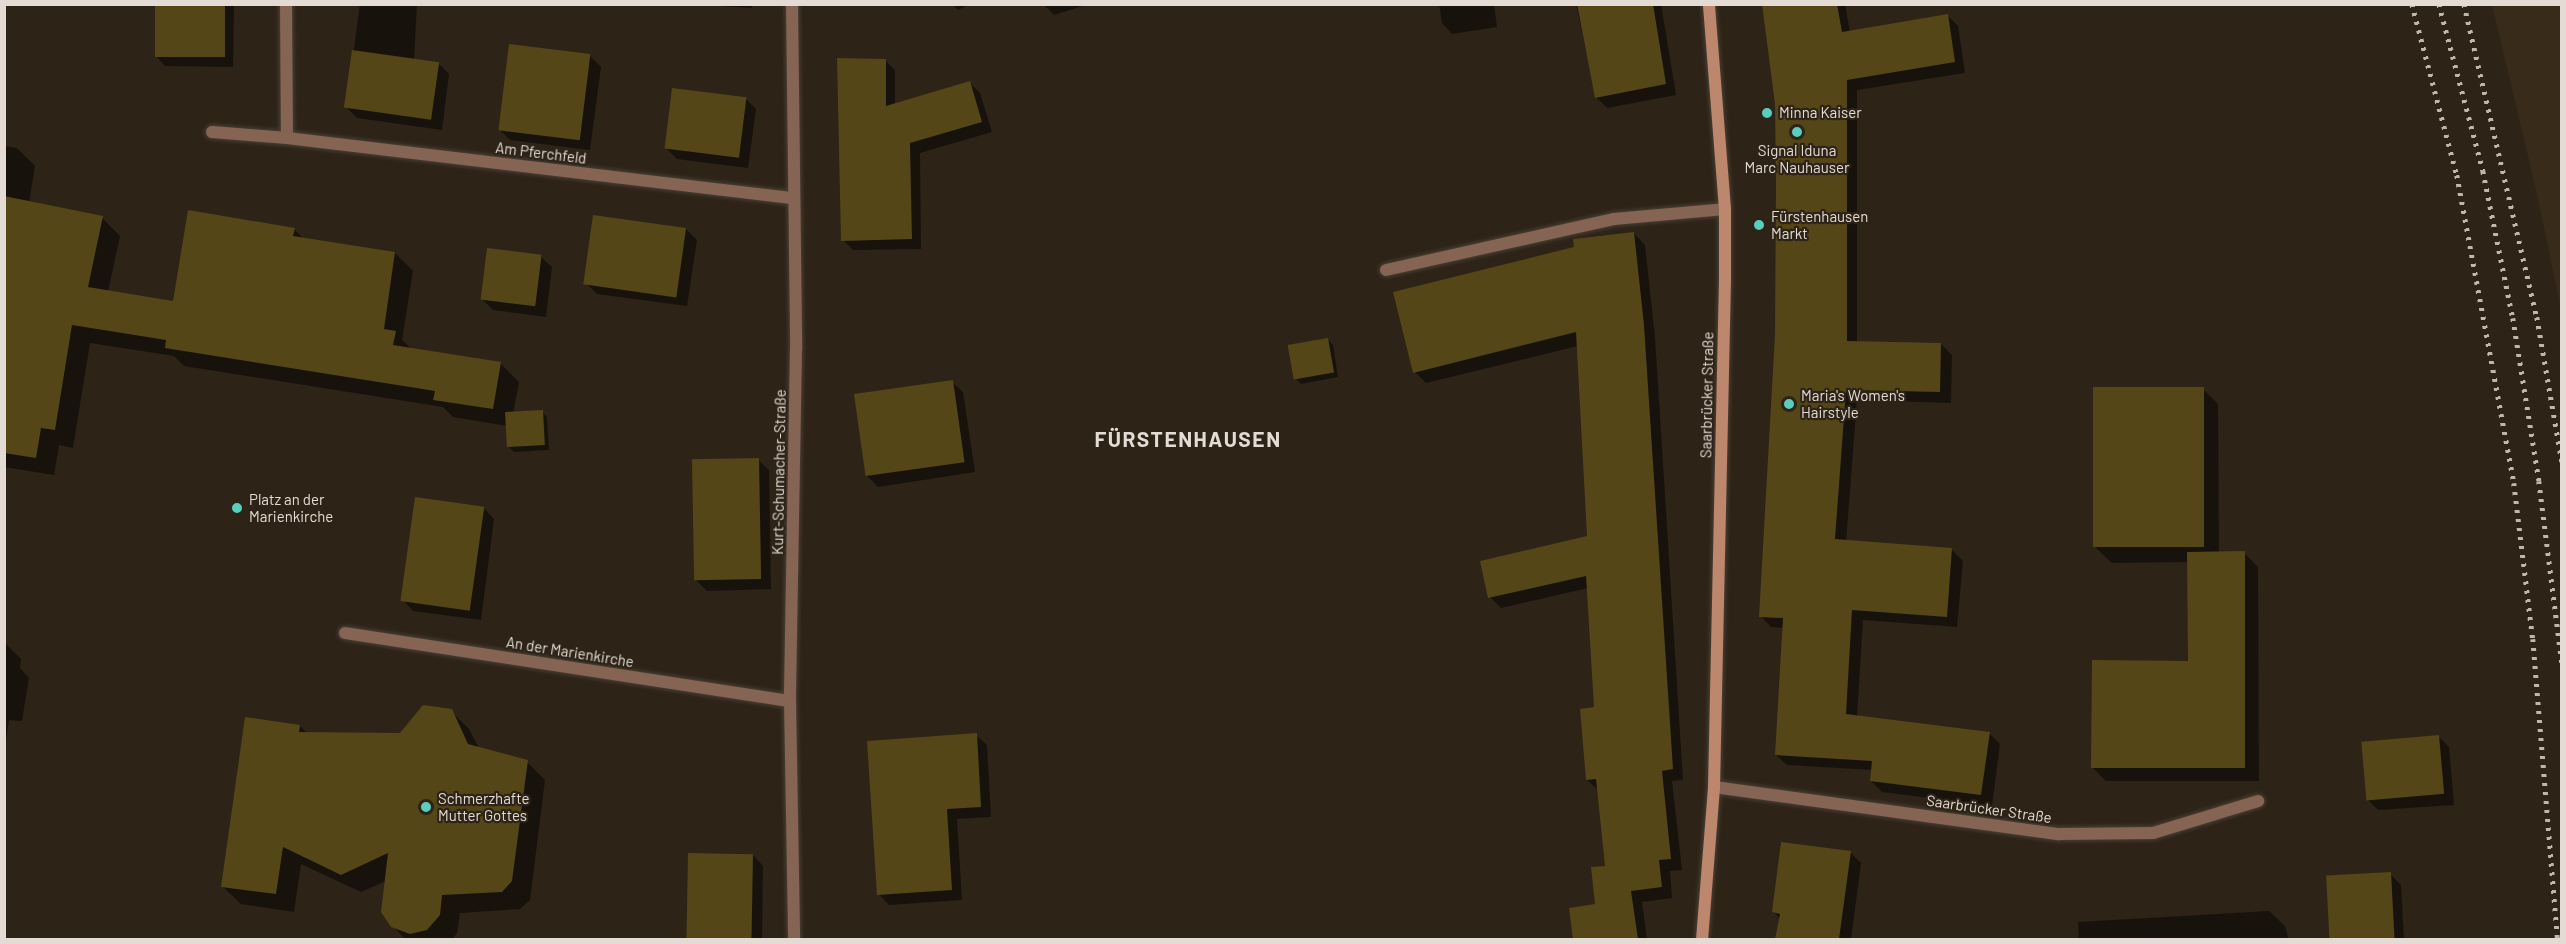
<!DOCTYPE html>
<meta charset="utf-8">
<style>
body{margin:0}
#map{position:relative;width:2566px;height:944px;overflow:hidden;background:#2d2317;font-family:Barlow,sans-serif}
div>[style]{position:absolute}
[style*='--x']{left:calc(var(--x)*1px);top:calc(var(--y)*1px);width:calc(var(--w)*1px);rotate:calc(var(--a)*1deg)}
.built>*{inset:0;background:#382b1a}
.shadow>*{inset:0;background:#0007}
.building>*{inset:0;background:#544617;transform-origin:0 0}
.roads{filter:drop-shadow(0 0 2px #4a4035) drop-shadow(0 0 2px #4a4035)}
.lane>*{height:12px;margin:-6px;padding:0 6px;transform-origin:6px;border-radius:6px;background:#856453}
.street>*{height:12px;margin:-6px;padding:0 6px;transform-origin:6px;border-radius:6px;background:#856453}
.secondary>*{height:12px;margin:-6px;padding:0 6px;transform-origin:6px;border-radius:6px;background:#bc876d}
.rail>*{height:4.5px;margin-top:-2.25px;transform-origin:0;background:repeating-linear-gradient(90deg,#bfb7af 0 3px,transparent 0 9px)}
.dots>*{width:16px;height:16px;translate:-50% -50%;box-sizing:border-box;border:3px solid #2d2317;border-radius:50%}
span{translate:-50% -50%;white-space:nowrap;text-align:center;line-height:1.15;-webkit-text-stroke:4.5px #2d2317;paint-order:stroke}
.poi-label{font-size:15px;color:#e3dbd4}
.left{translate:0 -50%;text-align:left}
.street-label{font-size:15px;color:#e3dbd4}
.district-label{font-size:21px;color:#e3dbd4;font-weight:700;letter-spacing:1.5px}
.frame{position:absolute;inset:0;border:6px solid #e3dbd4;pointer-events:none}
</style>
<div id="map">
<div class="built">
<div style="clip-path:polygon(2492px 5px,2561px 5px,2561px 309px,2536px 190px)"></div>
</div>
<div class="shadow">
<div style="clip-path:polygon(156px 4px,234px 4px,233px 67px,165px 66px,156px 56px)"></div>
<div style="clip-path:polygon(360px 4px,417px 4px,414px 60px,438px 63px,449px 74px,442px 130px,357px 118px,346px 107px)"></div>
<div style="clip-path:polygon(688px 4px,752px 4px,752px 8px)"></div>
<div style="clip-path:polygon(952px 4px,970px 4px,958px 10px)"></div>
<div style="clip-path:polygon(1043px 4px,1089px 4px,1054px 15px)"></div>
<div style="clip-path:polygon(1439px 4px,1494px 4px,1497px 27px,1452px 34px,1442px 23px)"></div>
<div style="clip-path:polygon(1576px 4px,1661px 4px,1676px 95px,1607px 108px,1596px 97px)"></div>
<div style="clip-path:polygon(1764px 4px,1845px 4px,1850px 32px,1947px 15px,1958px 26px,1965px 73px,1857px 90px,1857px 343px,1941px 344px,1952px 355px,1951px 403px,1857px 400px,1846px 542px,1952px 550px,1963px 561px,1957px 627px,1863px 620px,1857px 717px,1989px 733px,2000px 744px,1992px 806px,1882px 792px,1871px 781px,1873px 770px,1787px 765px,1776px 755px,1784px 628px,1771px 627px,1761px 616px,1777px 335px,1777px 111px)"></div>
<div style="clip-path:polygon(510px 46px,590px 56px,601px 67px,590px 150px,510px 140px,499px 129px)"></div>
<div style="clip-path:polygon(885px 60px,895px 70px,895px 104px,970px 83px,980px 93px,992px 132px,920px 153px,921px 249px,853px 250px,843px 240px)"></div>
<div style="clip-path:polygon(745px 98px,756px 109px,748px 168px,677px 159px,666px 148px)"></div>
<div style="clip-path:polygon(4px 146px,17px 148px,35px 166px,29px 203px,102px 218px,120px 236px,108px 292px,175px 302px,294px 229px,304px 239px,395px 253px,413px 271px,402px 340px,412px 349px,500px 363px,519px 382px,513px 414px,542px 412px,547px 417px,549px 450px,514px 452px,509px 447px,507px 426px,453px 417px,443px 407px,184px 366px,174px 356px,90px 343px,73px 448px,59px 445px,54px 475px,4px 467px)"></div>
<div style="clip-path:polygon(686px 229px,697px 240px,687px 306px,597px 294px,586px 283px)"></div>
<div style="clip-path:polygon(1634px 233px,1645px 245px,1655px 337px,1683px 780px,1672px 781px,1682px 870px,1670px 871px,1672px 898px,1642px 902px,1647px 940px,1575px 940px,1571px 909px,1597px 905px,1607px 867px,1599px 791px,1587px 780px,1596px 709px,1588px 588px,1501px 608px,1490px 597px,1589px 537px,1578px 346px,1426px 383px,1415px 372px)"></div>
<div style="clip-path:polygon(541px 257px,552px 267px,546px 317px,493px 310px,482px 299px)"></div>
<div style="clip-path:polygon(1327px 339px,1333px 345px,1338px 377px,1301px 384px,1296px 379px)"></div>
<div style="clip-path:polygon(952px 382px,963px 392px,975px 472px,878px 487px,867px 476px)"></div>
<div style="clip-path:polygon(2203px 389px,2218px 404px,2219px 553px,2244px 553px,2258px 567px,2259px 781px,2106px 781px,2092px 767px,2189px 662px,2188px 562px,2112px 563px,2096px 548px)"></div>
<div style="clip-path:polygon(758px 460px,769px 470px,771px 589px,707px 591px,696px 580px)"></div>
<div style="clip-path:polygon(484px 508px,494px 519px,481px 620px,413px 611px,403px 600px)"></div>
<div style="clip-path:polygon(4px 642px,21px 659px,20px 668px,29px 678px,22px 721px,9px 720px,5px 747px)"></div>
<div style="clip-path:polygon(451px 711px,469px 729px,479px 748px,527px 762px,545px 780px,530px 900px,520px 909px,460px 913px,457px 933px,452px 940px,406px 940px,393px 926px,386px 881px,361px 892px,301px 864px,294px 912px,241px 904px,222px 886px,300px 726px,307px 733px,400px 735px)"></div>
<div style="clip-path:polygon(976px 735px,987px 745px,991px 817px,957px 819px,962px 900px,889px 905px,879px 894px)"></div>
<div style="clip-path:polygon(2439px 737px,2449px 747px,2454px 805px,2378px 810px,2367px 799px)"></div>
<div style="clip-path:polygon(1850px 852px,1861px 863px,1851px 940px,1776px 940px,1780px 919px,1774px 912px)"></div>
<div style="clip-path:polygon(689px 855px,753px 855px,763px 866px,762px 940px,689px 940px)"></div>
<div style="clip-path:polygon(2390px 874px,2401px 885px,2404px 940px,2331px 940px,2328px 877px)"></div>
<div style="clip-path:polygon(2269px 911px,2285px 926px,2289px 940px,2079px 940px,2078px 922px)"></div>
</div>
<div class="building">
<div style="left:155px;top:4px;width:70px;height:53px"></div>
<div style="clip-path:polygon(1577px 4px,1653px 4px,1666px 84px,1595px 98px)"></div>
<div style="clip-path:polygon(1762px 4px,1837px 4px,1842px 32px,1948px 14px,1955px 62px,1847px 80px,1847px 341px,1941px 343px,1940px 392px,1846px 390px,1835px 539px,1952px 548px,1947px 617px,1852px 610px,1846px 714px,1990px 732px,1981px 795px,1870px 781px,1872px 761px,1775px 755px,1783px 618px,1759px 617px,1775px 335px,1776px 182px,1775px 104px)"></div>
<div style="left:509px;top:44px;width:82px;height:87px;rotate:7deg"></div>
<div style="left:352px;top:50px;width:88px;height:58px;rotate:8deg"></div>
<div style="clip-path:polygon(837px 58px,886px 59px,886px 106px,970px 81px,982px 122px,910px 143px,912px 239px,841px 241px)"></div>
<div style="left:672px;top:88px;width:75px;height:61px;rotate:7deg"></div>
<div style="clip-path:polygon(4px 196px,103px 216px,88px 287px,173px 301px,188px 210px,295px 228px,293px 236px,395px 252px,384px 329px,396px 331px,393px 345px,501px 362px,493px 409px,433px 400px,435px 391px,165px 348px,166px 340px,72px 325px,55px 430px,41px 428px,36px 458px,4px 453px)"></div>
<div style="left:593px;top:215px;width:94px;height:70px;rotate:8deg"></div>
<div style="clip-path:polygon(1634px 232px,1644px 325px,1673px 769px,1662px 771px,1671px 859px,1659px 860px,1662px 887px,1631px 891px,1638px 939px,1573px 939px,1569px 908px,1595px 904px,1591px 867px,1605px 866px,1596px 779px,1586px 780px,1580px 709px,1594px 707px,1586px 576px,1488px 598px,1480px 561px,1587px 536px,1576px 332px,1413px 373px,1393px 292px,1574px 247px,1573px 239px)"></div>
<div style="left:487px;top:248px;width:55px;height:52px;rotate:7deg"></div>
<div style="left:1328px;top:338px;width:35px;height:41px;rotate:80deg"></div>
<div style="left:953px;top:380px;width:83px;height:100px;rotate:82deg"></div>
<div style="left:2204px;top:387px;width:160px;height:111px;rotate:90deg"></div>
<div style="left:543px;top:410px;width:35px;height:38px;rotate:87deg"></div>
<div style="left:759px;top:458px;width:121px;height:67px;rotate:89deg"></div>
<div style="left:415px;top:497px;width:70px;height:105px;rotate:8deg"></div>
<div style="clip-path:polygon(2245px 551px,2245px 768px,2091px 768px,2092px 660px,2188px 661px,2187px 552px)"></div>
<div style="clip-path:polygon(423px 705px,452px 709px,468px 744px,528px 760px,512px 881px,502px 892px,442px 895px,440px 915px,427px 930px,410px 934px,391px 927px,381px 912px,388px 853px,341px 875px,283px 847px,276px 894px,221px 887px,245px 717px,300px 725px,299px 732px,400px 733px)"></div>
<div style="clip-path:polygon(977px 733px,981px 807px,947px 809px,952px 890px,877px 895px,867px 741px)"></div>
<div style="left:2439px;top:735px;width:59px;height:78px;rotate:85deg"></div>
<div style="clip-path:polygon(1781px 842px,1851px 851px,1839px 939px,1775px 939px,1780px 914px,1772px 912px)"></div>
<div style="left:688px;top:853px;width:65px;height:86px;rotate:1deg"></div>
<div style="left:2391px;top:872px;width:67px;height:65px;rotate:87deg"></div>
</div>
<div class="roads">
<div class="lane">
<div style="--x:1386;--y:270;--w:234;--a:-12.6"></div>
<div style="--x:1614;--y:219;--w:111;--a:-5.1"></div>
</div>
<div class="street">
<div style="--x:286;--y:4;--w:134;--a:89.6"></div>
<div style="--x:287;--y:138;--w:508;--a:6.79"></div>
<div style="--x:792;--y:4;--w:345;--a:89.3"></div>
<div style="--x:796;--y:349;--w:352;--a:91"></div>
<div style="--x:790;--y:701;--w:239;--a:89"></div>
<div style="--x:212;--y:132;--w:75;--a:4.6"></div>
<div style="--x:345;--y:633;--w:450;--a:8.7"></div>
<div style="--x:1714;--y:787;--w:348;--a:7.8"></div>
<div style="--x:2059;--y:834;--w:94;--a:-0.6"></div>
<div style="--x:2153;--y:833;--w:110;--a:-16.9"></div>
</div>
<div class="secondary">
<div style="--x:1702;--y:940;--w:153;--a:-85.5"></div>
<div style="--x:1714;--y:787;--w:508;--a:-88.76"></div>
<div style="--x:1725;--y:279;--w:70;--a:-90"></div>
<div style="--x:1725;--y:209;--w:206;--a:-94.5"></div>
</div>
</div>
<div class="rail">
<div style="--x:2412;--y:4;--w:177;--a:75.3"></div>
<div style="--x:2457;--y:175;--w:313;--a:79.5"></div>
<div style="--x:2514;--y:483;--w:157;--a:83.1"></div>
<div style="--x:2533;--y:639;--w:302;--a:85.3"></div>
<div style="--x:2439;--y:4;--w:173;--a:75.2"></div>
<div style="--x:2483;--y:171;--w:150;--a:78.5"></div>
<div style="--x:2513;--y:318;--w:165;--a:80.9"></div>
<div style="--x:2539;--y:481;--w:183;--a:82.8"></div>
<div style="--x:2464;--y:4;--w:321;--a:76.9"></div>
<div style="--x:2537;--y:317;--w:147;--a:80.2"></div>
</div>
<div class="dots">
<div style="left:1767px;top:113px;background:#59cebe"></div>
<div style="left:1797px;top:132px;background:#59cebe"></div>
<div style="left:1759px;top:225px;background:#59cebe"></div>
<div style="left:1789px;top:404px;background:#59cebe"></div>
<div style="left:237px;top:508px;background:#59cebe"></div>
<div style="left:426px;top:807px;background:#59cebe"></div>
</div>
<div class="poi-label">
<span class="left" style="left:1779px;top:113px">Minna Kaiser</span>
<span style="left:1797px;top:159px">Signal Iduna<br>Marc Nauhauser</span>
<span class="left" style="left:1771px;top:225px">Fürstenhausen<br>Markt</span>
<span class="left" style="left:1801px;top:404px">Maria's Women's<br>Hairstyle</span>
<span class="left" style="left:249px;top:508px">Platz an der<br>Marienkirche</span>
<span class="left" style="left:438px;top:807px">Schmerzhafte<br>Mutter Gottes</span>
</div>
<div class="street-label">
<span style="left:541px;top:153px;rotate:7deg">Am Pferchfeld</span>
<span style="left:1707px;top:395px;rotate:-89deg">Saarbrücker Straße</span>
<span style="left:779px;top:472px;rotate:-89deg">Kurt-Schumacher-Straße</span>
<span style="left:570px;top:652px;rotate:9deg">An der Marienkirche</span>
<span style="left:1989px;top:809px;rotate:8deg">Saarbrücker Straße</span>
</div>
<div class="district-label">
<span style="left:1188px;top:439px">FÜRSTENHAUSEN</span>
</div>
<div class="frame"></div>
</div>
